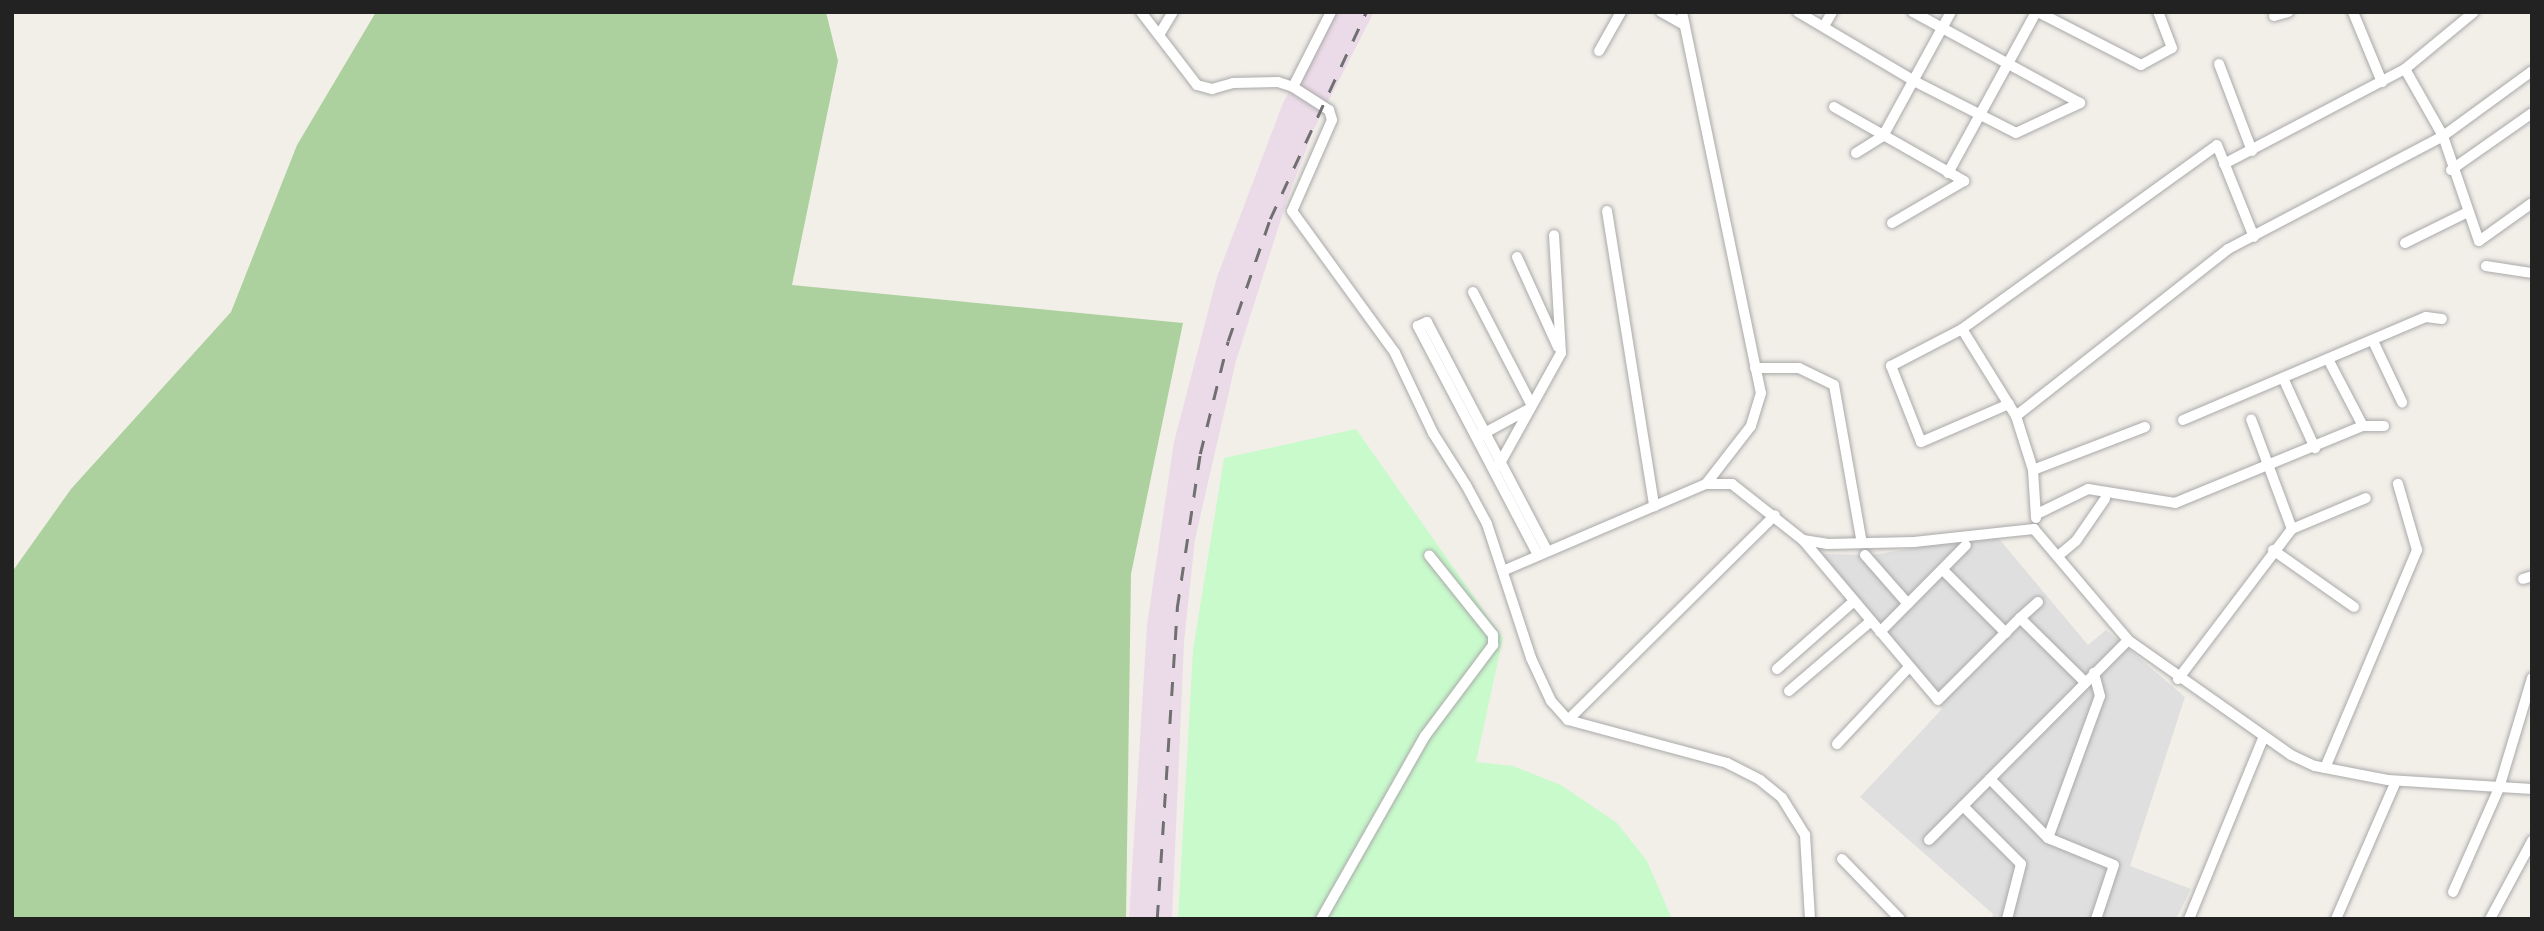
<!DOCTYPE html>
<style>
body{margin:0}
#map{position:relative;width:2544px;height:931px;overflow:hidden;background:#f2efe9;font-family:Signika,sans-serif}
div>[style]{position:absolute}
[style*='--x']{left:calc(var(--x)*1px);top:calc(var(--y)*1px);width:calc(var(--w)*1px);rotate:calc(var(--a)*1deg)}
.residential>*{inset:0;background:#e0dfdf}
.industrial>*{inset:0;background:#ebdbe8}
.forest>*{inset:0;background:#add19e}
.park>*{inset:0;background:#c8facc}
.roads{filter:drop-shadow(0 0 2px #a9a9a9) drop-shadow(0 0 2px #a9a9a9)}
.minor>*{height:10px;margin:-5px;padding:0 5px;transform-origin:5px;border-radius:5px;background:#fff}
.rail>*{height:2.5px;margin-top:-1.25px;transform-origin:0;background:repeating-linear-gradient(90deg,#707070 0 14px,transparent 0 28px)}
span{translate:-50% -50%;white-space:nowrap;text-align:center;line-height:1.15;-webkit-text-stroke:6px #fff;paint-order:stroke}
.frame{position:absolute;inset:0;border:14px solid #222;pointer-events:none}
</style>
<div id="map">
<div class="residential">
<div style="clip-path:polygon(1995px 534px,2088px 645px,2106px 630px,2185px 697px,2130px 866px,2191px 889px,2176px 919px,1992px 919px,1993px 914px,1860px 797px,1942px 709px,1816px 558px,1820px 554px,1873px 555px)"></div>
</div>
<div class="industrial">
<div style="clip-path:polygon(1332px 12px,1374px 12px,1314px 129px,1289px 194px,1236px 361px,1195px 539px,1184px 642px,1172px 919px,1129px 919px,1147px 625px,1174px 442px,1217px 277px,1283px 103px)"></div>
</div>
<div class="forest">
<div style="clip-path:polygon(376px 12px,826px 12px,838px 61px,792px 285px,1183px 323px,1131px 574px,1126px 919px,12px 919px,12px 572px,71px 489px,231px 312px,297px 145px)"></div>
</div>
<div class="park">
<div style="clip-path:polygon(1356px 429px,1503px 638px,1476px 762px,1513px 766px,1561px 785px,1617px 823px,1647px 861px,1672px 919px,1178px 919px,1193px 650px,1224px 458px)"></div>
</div>
<div class="roads">
<div class="minor">
<div style="--x:1141;--y:12;--w:92;--a:52.5"></div>
<div style="--x:1197;--y:85;--w:16;--a:15"></div>
<div style="--x:1212;--y:89;--w:22;--a:-16"></div>
<div style="--x:1233;--y:83;--w:45;--a:-1.3"></div>
<div style="--x:1278;--y:82;--w:16;--a:18"></div>
<div style="--x:1331;--y:12;--w:84;--a:116.9"></div>
<div style="--x:1293;--y:87;--w:43;--a:32.6"></div>
<div style="--x:1329;--y:110;--w:10;--a:73"></div>
<div style="--x:1332;--y:120;--w:99;--a:113.7"></div>
<div style="--x:1292;--y:211;--w:175;--a:54"></div>
<div style="--x:1395;--y:353;--w:89;--a:64.6"></div>
<div style="--x:1433;--y:433;--w:62;--a:57.6"></div>
<div style="--x:1466;--y:485;--w:44;--a:61.7"></div>
<div style="--x:1487;--y:524;--w:141;--a:71.8"></div>
<div style="--x:1531;--y:658;--w:47;--a:65.1"></div>
<div style="--x:1551;--y:701;--w:25;--a:48"></div>
<div style="--x:1568;--y:720;--w:165;--a:15.1"></div>
<div style="--x:1727;--y:763;--w:37;--a:27"></div>
<div style="--x:1760;--y:780;--w:28;--a:39"></div>
<div style="--x:1782;--y:798;--w:44;--a:58.1"></div>
<div style="--x:1805;--y:835;--w:84;--a:86.6"></div>
<div style="--x:1661;--y:12;--w:25;--a:29"></div>
<div style="--x:1682;--y:12;--w:389;--a:78.3"></div>
<div style="--x:1761;--y:393;--w:34;--a:107"></div>
<div style="--x:1751;--y:426;--w:73;--a:127.8"></div>
<div style="--x:1798;--y:12;--w:135;--a:30.7"></div>
<div style="--x:1914;--y:81;--w:114;--a:27"></div>
<div style="--x:2016;--y:133;--w:71;--a:-25.1"></div>
<div style="--x:1913;--y:12;--w:190;--a:28.6"></div>
<div style="--x:2038;--y:12;--w:116;--a:27.2"></div>
<div style="--x:2141;--y:65;--w:35;--a:-29"></div>
<div style="--x:2172;--y:48;--w:39;--a:-111"></div>
<div style="--x:2353;--y:12;--w:76;--a:67.5"></div>
<div style="--x:2274;--y:16;--w:15;--a:-16"></div>
<div style="--x:1824;--y:26;--w:16;--a:-60"></div>
<div style="--x:1159;--y:35;--w:27;--a:-59"></div>
<div style="--x:1599;--y:51;--w:45;--a:-60.6"></div>
<div style="--x:2219;--y:64;--w:93;--a:69.2"></div>
<div style="--x:2405;--y:69;--w:77;--a:60.4"></div>
<div style="--x:2443;--y:136;--w:111;--a:71.1"></div>
<div style="--x:2479;--y:241;--w:65;--a:-35.6"></div>
<div style="--x:1834;--y:107;--w:150;--a:29.6"></div>
<div style="--x:1856;--y:153;--w:32;--a:-32"></div>
<div style="--x:1883;--y:136;--w:141;--a:-61.3"></div>
<div style="--x:2224;--y:164;--w:204;--a:-27.7"></div>
<div style="--x:2405;--y:69;--w:89;--a:-39.6"></div>
<div style="--x:2451;--y:170;--w:99;--a:-35.1"></div>
<div style="--x:1948;--y:173;--w:183;--a:-61.3"></div>
<div style="--x:1607;--y:211;--w:299;--a:80.9"></div>
<div style="--x:1892;--y:223;--w:83;--a:-30.3"></div>
<div style="--x:2405;--y:243;--w:70;--a:-26.2"></div>
<div style="--x:1517;--y:257;--w:99;--a:65.5"></div>
<div style="--x:2486;--y:266;--w:47;--a:8.7"></div>
<div style="--x:1473;--y:292;--w:126;--a:62.6"></div>
<div style="--x:1962;--y:329;--w:102;--a:58.2"></div>
<div style="--x:2016;--y:416;--w:57;--a:72.5"></div>
<div style="--x:2033;--y:470;--w:48;--a:86.4"></div>
<div style="--x:2373;--y:341;--w:68;--a:64.6"></div>
<div style="--x:2329;--y:361;--w:73;--a:62.4"></div>
<div style="--x:1755;--y:368;--w:44;--a:0"></div>
<div style="--x:1799;--y:368;--w:39;--a:26"></div>
<div style="--x:1834;--y:385;--w:160;--a:80"></div>
<div style="--x:2284;--y:380;--w:75;--a:65.5"></div>
<div style="--x:2009;--y:404;--w:96;--a:156.6"></div>
<div style="--x:1921;--y:442;--w:82;--a:-111.5"></div>
<div style="--x:1891;--y:366;--w:80;--a:-27.5"></div>
<div style="--x:1962;--y:329;--w:314;--a:-35.8"></div>
<div style="--x:2217;--y:145;--w:99;--a:68.1"></div>
<div style="--x:2016;--y:416;--w:270;--a:-38.2"></div>
<div style="--x:2228;--y:249;--w:243;--a:-27.7"></div>
<div style="--x:2443;--y:136;--w:110;--a:-36.1"></div>
<div style="--x:2183;--y:420;--w:264;--a:-23"></div>
<div style="--x:2426;--y:317;--w:16;--a:7"></div>
<div style="--x:1479;--y:436;--w:57;--a:-28.4"></div>
<div style="--x:1499;--y:465;--w:128;--a:-61"></div>
<div style="--x:1561;--y:353;--w:118;--a:-93.4"></div>
<div style="--x:2033;--y:470;--w:120;--a:-21"></div>
<div style="--x:2037;--y:514;--w:57;--a:-26.1"></div>
<div style="--x:2088;--y:489;--w:88;--a:9.1"></div>
<div style="--x:2175;--y:503;--w:203;--a:-22.3"></div>
<div style="--x:2363;--y:426;--w:21;--a:0"></div>
<div style="--x:2292;--y:529;--w:80;--a:-22.7"></div>
<div style="--x:1803;--y:540;--w:209;--a:49.8"></div>
<div style="--x:1938;--y:700;--w:116;--a:-45"></div>
<div style="--x:2273;--y:550;--w:99;--a:35.1"></div>
<div style="--x:1538;--y:555;--w:259;--a:-117.7"></div>
<div style="--x:1418;--y:326;--w:10;--a:-24"></div>
<div style="--x:1427;--y:322;--w:259;--a:62.3"></div>
<div style="--x:1865;--y:555;--w:65;--a:48.7"></div>
<div style="--x:2058;--y:556;--w:23;--a:-40"></div>
<div style="--x:2076;--y:541;--w:51;--a:-55.4"></div>
<div style="--x:1505;--y:570;--w:219;--a:-23.2"></div>
<div style="--x:1706;--y:484;--w:26;--a:0"></div>
<div style="--x:1732;--y:484;--w:90;--a:38.3"></div>
<div style="--x:1803;--y:540;--w:24;--a:9"></div>
<div style="--x:1827;--y:544;--w:87;--a:-1.3"></div>
<div style="--x:1914;--y:542;--w:121;--a:-6.2"></div>
<div style="--x:2034;--y:529;--w:145;--a:49.7"></div>
<div style="--x:2128;--y:640;--w:199;--a:35.2"></div>
<div style="--x:2291;--y:755;--w:26;--a:25"></div>
<div style="--x:2315;--y:766;--w:74;--a:10.9"></div>
<div style="--x:2388;--y:780;--w:144;--a:3.6"></div>
<div style="--x:1943;--y:570;--w:89;--a:45"></div>
<div style="--x:2523;--y:579;--w:9;--a:-18"></div>
<div style="--x:2038;--y:602;--w:24;--a:138"></div>
<div style="--x:2020;--y:618;--w:91;--a:44.6"></div>
<div style="--x:1880;--y:632;--w:122;--a:-45.3"></div>
<div style="--x:1777;--y:669;--w:101;--a:-41.4"></div>
<div style="--x:2178;--y:679;--w:188;--a:-52.8"></div>
<div style="--x:2292;--y:529;--w:117;--a:-110.4"></div>
<div style="--x:1789;--y:691;--w:108;--a:-40.5"></div>
<div style="--x:1568;--y:720;--w:291;--a:-44.7"></div>
<div style="--x:1837;--y:744;--w:105;--a:-46.9"></div>
<div style="--x:2325;--y:768;--w:237;--a:-67.1"></div>
<div style="--x:2417;--y:550;--w:69;--a:-106.1"></div>
<div style="--x:1990;--y:779;--w:83;--a:45.5"></div>
<div style="--x:2048;--y:838;--w:71;--a:22.2"></div>
<div style="--x:2114;--y:865;--w:57;--a:108.4"></div>
<div style="--x:1963;--y:806;--w:82;--a:45"></div>
<div style="--x:2021;--y:864;--w:57;--a:104.3"></div>
<div style="--x:2048;--y:838;--w:151;--a:-69.9"></div>
<div style="--x:2100;--y:696;--w:24;--a:-105"></div>
<div style="--x:1929;--y:840;--w:282;--a:-45.1"></div>
<div style="--x:1842;--y:859;--w:83;--a:46"></div>
<div style="--x:2453;--y:892;--w:114;--a:-66.1"></div>
<div style="--x:2499;--y:788;--w:115;--a:-73.3"></div>
<div style="--x:1321;--y:919;--w:210;--a:-60.4"></div>
<div style="--x:1425;--y:736;--w:114;--a:-53.2"></div>
<div style="--x:1493;--y:645;--w:10;--a:-90"></div>
<div style="--x:1493;--y:635;--w:102;--a:-128.7"></div>
<div style="--x:2189;--y:919;--w:195;--a:-67.7"></div>
<div style="--x:2336;--y:919;--w:150;--a:-66.5"></div>
<div style="--x:2490;--y:919;--w:89;--a:-61.7"></div>
</div>
</div>
<div class="rail">
<div style="--x:1157;--y:919;--w:312;--a:-86.3"></div>
<div style="--x:1177;--y:608;--w:156;--a:-81.5"></div>
<div style="--x:1200;--y:454;--w:116;--a:-76.1"></div>
<div style="--x:1228;--y:341;--w:129;--a:-71"></div>
<div style="--x:1270;--y:219;--w:228;--a:-65.1"></div>
</div>
<div class="frame"></div>
</div>
